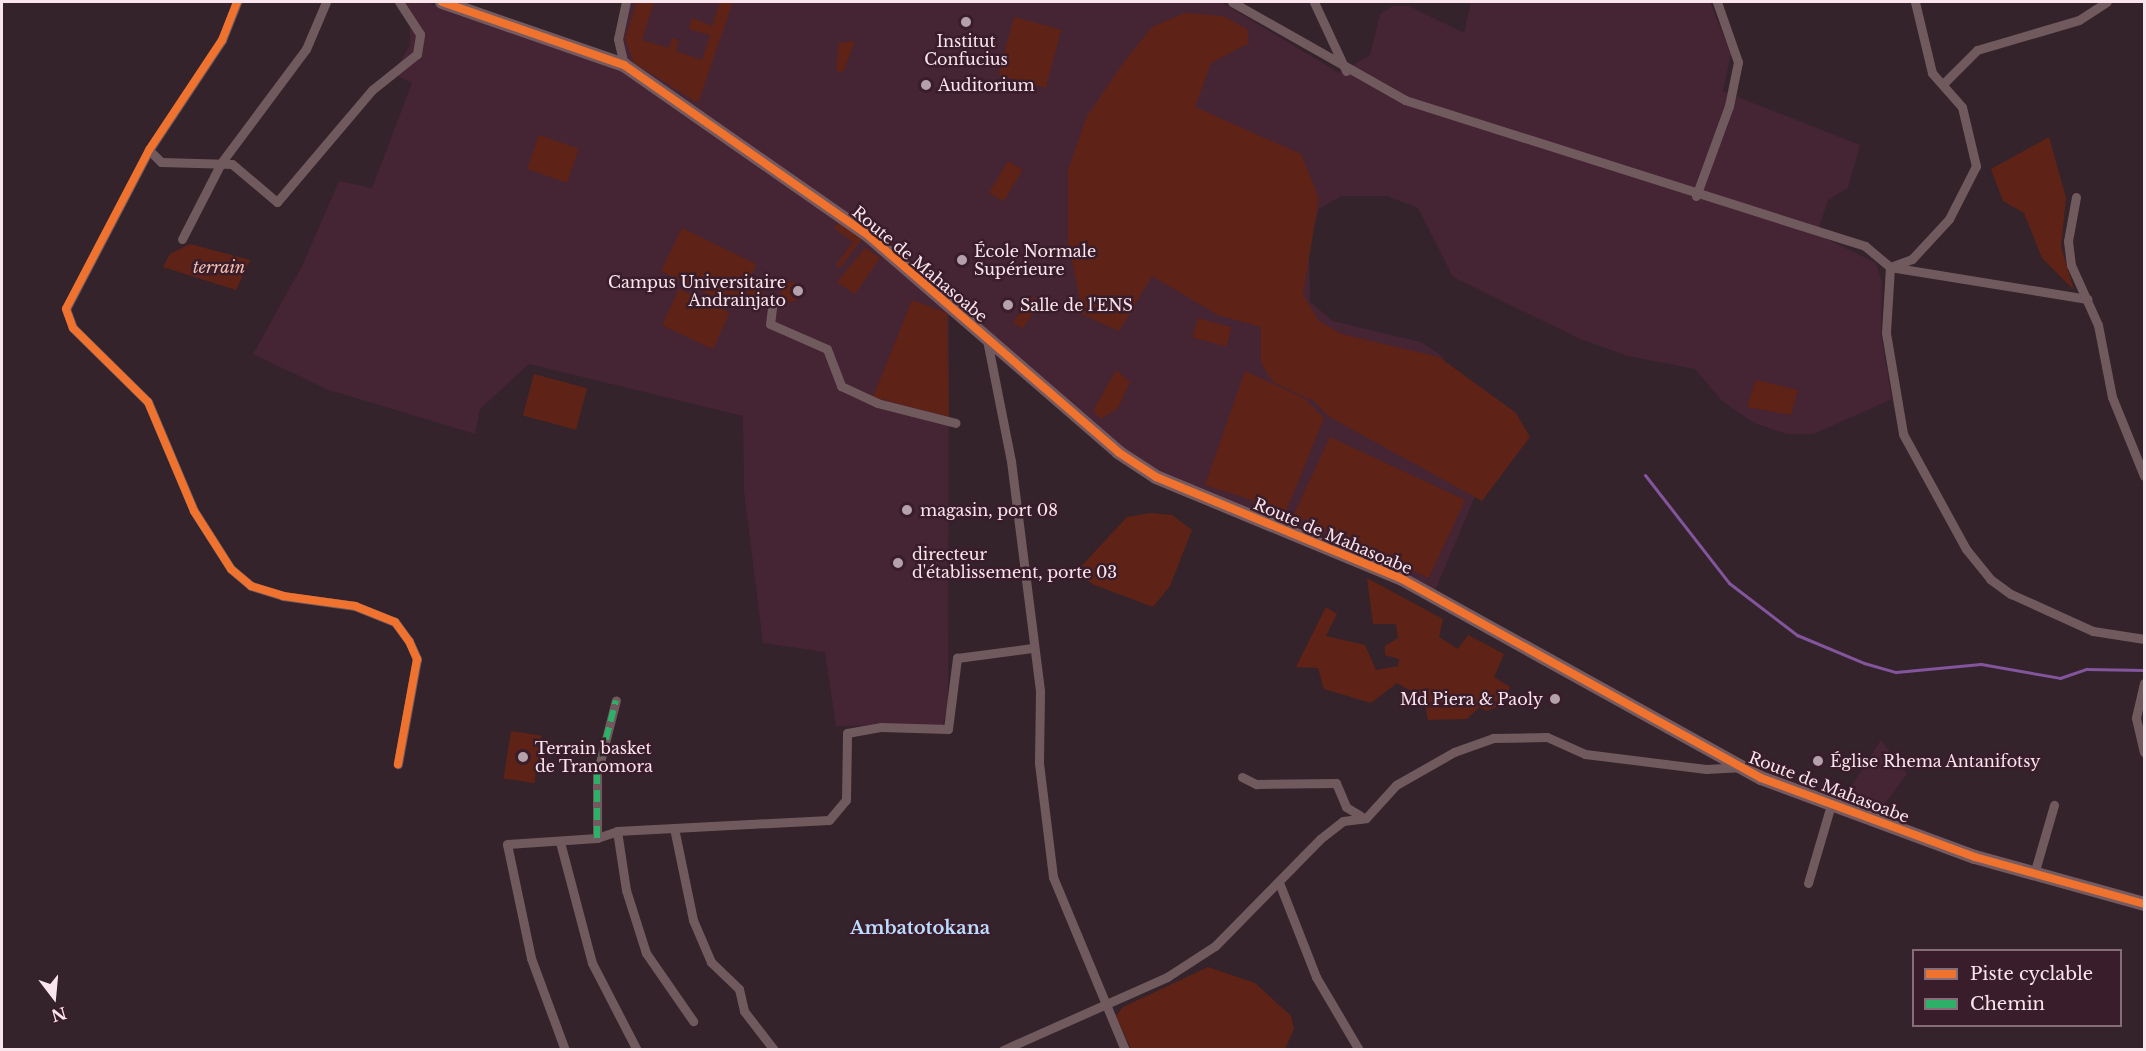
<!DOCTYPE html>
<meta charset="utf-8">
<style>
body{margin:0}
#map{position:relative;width:2146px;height:1051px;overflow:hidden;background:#34232b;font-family:"Libre Baskerville",serif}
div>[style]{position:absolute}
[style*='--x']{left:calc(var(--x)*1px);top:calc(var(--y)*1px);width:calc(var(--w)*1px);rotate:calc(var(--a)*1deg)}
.built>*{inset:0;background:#452433}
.green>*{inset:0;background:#5e2316;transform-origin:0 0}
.round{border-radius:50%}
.stream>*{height:3px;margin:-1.5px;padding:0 1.5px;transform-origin:1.5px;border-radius:1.5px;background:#82559d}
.street>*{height:9px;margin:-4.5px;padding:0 4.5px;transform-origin:4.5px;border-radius:4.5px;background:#705a5e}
.secondary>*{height:14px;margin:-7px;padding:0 7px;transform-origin:7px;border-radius:7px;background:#755b60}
.quiet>*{height:6px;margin-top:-3px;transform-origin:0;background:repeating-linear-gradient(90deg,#2db169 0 12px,transparent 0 18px)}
.cycleway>*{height:8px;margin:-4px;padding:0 4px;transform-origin:4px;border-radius:4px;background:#ef722f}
.dots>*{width:16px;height:16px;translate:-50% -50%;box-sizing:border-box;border:3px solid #3a1d2a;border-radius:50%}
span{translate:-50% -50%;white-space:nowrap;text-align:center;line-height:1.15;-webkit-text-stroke:5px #3a1d2a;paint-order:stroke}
.poi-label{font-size:16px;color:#fae5ed}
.left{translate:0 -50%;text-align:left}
.right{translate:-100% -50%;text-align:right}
.street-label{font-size:16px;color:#fae5ed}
.park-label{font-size:16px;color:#f5c1b4;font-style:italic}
.neighbourhood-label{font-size:18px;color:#badcff;font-weight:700}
.frame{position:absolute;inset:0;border:3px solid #fae5ed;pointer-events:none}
.legend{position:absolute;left:1912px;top:949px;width:210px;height:78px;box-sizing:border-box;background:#3a1d2a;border:2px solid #876d78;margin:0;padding:8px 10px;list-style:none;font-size:18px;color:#fae5ed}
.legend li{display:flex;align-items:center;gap:12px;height:30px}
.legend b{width:30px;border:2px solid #876d78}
.north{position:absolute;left:24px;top:967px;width:60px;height:60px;-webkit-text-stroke:4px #3a1d2a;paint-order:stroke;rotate:164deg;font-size:16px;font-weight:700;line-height:24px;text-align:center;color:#fae5ed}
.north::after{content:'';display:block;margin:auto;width:21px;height:27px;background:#fae5ed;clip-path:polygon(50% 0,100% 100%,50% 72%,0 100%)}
</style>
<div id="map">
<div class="built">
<div style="clip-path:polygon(402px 2px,426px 2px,616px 67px,631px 2px,1221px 2px,1339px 73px,1370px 55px,1380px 14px,1393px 6px,1409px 6px,1464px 33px,1471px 2px,1710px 2px,1731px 54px,1723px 91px,1860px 145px,1848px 188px,1828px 200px,1817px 234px,1876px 263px,1882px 283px,1881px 334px,1892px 399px,1814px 434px,1787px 434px,1754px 423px,1722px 401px,1695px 369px,1628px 356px,1580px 339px,1453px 277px,1418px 208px,1387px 196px,1341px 196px,1319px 209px,1309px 242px,1310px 302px,1333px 321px,1421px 342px,1442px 356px,1492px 456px,1434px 593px,1383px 562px,1308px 530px,1154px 473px,949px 310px,948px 707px,943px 725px,836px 726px,825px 652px,763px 643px,744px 491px,743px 416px,529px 364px,480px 409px,475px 434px,326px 389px,253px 354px,302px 266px,339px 181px,372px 188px,412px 83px,393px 74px,410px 45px,410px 18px)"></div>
<div style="clip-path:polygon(1881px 740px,1907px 774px,1878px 813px,1843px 799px)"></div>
</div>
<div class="green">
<div style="clip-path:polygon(637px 2px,654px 2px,642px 40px,669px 48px,672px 38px,679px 40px,676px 51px,702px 60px,710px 35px,689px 29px,692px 18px,712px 26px,720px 2px,733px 2px,698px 103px,634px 63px,625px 38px)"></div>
<div style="clip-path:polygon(1185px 13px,1223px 16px,1247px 29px,1249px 43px,1211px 63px,1195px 107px,1301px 154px,1319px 198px,1303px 294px,1318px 320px,1341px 334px,1439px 357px,1516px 413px,1530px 437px,1482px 501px,1328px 416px,1314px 401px,1273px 382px,1261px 363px,1261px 327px,1218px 315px,1152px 276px,1119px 331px,1083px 315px,1068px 241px,1068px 170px,1087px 116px,1124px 62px,1152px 27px)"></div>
<div style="left:1014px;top:17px;width:49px;height:60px;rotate:15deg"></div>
<div style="clip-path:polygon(855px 41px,843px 73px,836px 70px,839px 43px)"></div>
<div style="left:539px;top:135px;width:42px;height:36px;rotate:19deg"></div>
<div style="clip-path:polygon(2049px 137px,2066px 198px,2061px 247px,2074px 290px,2042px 258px,2024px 213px,2003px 201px,1991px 169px)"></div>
<div style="left:1008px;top:161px;width:17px;height:37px;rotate:31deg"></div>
<div style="clip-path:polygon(839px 222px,862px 239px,840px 268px,836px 265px,853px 242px,834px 228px)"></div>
<div style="left:682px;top:228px;width:83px;height:48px;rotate:26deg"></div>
<div style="clip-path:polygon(190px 244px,250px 260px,236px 290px,163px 267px,170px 254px)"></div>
<div style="clip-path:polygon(865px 248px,880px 258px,855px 294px,837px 282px)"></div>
<div class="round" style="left:781px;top:282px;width:20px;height:20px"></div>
<div class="round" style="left:746px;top:286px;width:18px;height:18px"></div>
<div style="left:679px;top:289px;width:56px;height:40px;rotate:25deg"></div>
<div style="left:1031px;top:296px;width:11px;height:32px;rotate:34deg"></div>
<div style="clip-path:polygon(912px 300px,947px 313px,949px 417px,873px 397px)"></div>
<div style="left:1198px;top:318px;width:35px;height:20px;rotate:16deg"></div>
<div style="clip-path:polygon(1116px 370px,1130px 382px,1118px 408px,1101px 419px,1093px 411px)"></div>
<div style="clip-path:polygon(1245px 371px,1304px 398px,1324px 418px,1286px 511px,1205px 485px)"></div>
<div style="left:534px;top:374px;width:55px;height:43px;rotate:15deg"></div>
<div style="clip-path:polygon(1756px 380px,1798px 390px,1791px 415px,1747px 407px)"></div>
<div style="left:1330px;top:437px;width:149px;height:86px;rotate:25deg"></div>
<div style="clip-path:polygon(1151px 513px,1172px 515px,1192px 530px,1170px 586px,1153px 607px,1092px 584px,1077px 571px,1127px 517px)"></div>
<div style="clip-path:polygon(1367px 578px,1443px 619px,1439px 637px,1458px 649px,1468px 635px,1504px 654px,1494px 677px,1510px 687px,1504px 704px,1487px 711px,1479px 707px,1467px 719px,1428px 720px,1424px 698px,1397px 683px,1371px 703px,1324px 689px,1318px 668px,1296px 667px,1326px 607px,1337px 614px,1326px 636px,1365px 645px,1376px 670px,1398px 666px,1399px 659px,1385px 655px,1385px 646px,1398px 638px,1396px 624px,1373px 624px)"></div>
<div style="left:511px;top:731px;width:31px;height:48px;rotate:9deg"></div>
<div style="clip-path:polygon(1208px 967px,1255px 983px,1291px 1016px,1294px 1029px,1285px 1049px,1131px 1049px,1116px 1016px,1123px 1007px)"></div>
</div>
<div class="stream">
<div style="--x:1645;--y:475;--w:137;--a:52.1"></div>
<div style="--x:1729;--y:583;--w:86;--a:37.4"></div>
<div style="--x:1797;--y:635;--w:73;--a:22.7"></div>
<div style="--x:1864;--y:663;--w:33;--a:16"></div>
<div style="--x:1896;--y:672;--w:85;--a:-5.4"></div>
<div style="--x:1981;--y:664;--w:80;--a:10"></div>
<div style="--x:2060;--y:678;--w:28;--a:-19"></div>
<div style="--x:2086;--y:669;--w:58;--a:1"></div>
</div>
<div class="street">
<div style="--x:237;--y:2;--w:41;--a:111.5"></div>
<div style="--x:222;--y:40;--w:132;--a:123.6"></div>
<div style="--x:149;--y:150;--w:179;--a:117.6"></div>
<div style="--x:66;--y:309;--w:20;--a:70"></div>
<div style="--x:73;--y:328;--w:105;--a:44.6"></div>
<div style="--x:148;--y:402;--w:118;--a:67.1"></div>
<div style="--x:194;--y:511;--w:69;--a:57.5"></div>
<div style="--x:231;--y:569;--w:26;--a:40"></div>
<div style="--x:251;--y:586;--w:34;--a:17"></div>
<div style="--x:283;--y:596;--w:73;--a:7.9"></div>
<div style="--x:355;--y:606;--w:43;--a:21.8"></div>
<div style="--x:395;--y:622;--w:24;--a:54"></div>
<div style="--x:409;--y:641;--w:20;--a:66"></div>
<div style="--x:417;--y:659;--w:107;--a:100.3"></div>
<div style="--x:1232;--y:2;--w:199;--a:29.5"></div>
<div style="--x:1405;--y:100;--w:483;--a:17.6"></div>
<div style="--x:1865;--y:246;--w:33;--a:40"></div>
<div style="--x:1890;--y:267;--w:200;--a:9.2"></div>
<div style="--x:1314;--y:2;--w:76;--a:65.1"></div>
<div style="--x:1915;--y:2;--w:73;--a:76.5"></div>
<div style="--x:1932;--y:73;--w:45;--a:48.6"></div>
<div style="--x:1962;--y:107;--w:61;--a:76.7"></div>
<div style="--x:1976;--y:166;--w:59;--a:117"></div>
<div style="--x:1949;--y:219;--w:54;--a:132.8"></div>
<div style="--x:1912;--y:259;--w:23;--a:160"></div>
<div style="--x:1890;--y:267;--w:66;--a:93.5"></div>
<div style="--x:1886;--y:333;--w:102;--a:80.4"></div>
<div style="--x:1903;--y:434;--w:131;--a:61.3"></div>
<div style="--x:1966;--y:549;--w:38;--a:51"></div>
<div style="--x:1990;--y:579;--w:26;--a:36"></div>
<div style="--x:2011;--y:594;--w:90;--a:24.3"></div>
<div style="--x:2093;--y:631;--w:52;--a:8.9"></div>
<div style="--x:624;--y:65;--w:27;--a:-103"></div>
<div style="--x:618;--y:39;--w:38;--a:-78"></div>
<div style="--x:1943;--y:84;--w:48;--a:-45"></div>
<div style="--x:1977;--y:50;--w:106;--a:-16.4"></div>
<div style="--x:2079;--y:20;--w:33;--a:-33"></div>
<div style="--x:149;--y:150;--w:17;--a:45"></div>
<div style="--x:161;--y:162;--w:71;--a:1.6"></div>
<div style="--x:232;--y:164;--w:59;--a:40.2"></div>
<div style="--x:277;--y:202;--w:147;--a:-49.7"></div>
<div style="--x:372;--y:90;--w:58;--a:-38.7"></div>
<div style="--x:417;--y:54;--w:20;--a:-81"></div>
<div style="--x:420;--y:34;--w:38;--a:-123"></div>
<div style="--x:1696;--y:196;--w:96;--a:-69.9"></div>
<div style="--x:1729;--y:106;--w:45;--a:-78.4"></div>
<div style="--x:1738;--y:62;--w:64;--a:-109.3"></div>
<div style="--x:2076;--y:197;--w:45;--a:100.3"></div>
<div style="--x:2068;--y:241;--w:24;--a:83"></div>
<div style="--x:2071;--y:265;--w:66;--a:65.8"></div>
<div style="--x:2098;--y:325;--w:73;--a:79"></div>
<div style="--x:2112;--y:397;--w:85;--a:67.9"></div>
<div style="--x:182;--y:239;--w:85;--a:-62.8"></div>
<div style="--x:221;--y:163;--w:142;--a:-53.3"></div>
<div style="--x:306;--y:49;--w:51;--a:-66.9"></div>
<div style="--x:773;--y:300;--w:24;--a:97"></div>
<div style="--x:770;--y:324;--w:62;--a:23.7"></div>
<div style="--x:827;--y:349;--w:40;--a:69"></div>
<div style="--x:841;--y:386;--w:40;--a:25"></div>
<div style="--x:877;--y:403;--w:81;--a:14.2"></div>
<div style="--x:987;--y:340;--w:123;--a:78.8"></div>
<div style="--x:1011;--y:461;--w:232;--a:82.8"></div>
<div style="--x:1040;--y:691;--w:72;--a:90.8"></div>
<div style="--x:1039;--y:763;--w:115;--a:83"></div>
<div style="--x:1053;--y:877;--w:187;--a:67.4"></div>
<div style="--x:2144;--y:683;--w:36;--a:103"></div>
<div style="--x:2136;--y:718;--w:35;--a:77"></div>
<div style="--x:1242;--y:777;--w:16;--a:27"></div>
<div style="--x:1256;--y:784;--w:80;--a:-0.7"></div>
<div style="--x:1336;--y:783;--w:26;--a:67"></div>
<div style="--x:1346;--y:807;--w:17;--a:31"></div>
<div style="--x:674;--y:828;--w:94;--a:78.3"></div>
<div style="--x:693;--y:920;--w:46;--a:66.8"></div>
<div style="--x:711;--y:962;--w:39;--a:44"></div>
<div style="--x:739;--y:989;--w:23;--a:77"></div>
<div style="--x:744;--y:1011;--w:49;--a:52.4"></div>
<div style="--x:617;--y:831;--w:60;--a:81.3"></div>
<div style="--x:626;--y:890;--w:66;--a:72.4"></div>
<div style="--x:646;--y:953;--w:83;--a:55.3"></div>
<div style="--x:597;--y:838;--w:64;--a:-90"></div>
<div style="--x:597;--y:774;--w:76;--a:-75.6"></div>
<div style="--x:560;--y:842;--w:125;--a:75.2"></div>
<div style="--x:592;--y:963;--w:98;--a:62.7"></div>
<div style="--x:2034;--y:874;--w:72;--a:-73.8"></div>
<div style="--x:1808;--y:883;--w:81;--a:-73.6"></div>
<div style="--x:1280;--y:885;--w:99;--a:68.6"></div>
<div style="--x:1316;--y:977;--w:85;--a:59.5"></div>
<div style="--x:565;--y:1050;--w:98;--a:-110.3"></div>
<div style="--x:531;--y:958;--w:116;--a:-101.9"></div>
<div style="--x:507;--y:844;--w:90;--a:-3.8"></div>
<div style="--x:597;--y:838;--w:21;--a:-19"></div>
<div style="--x:617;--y:831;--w:212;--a:-3"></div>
<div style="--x:829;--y:820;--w:26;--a:-50"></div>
<div style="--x:846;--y:800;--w:67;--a:-89.1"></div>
<div style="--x:847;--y:733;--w:35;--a:-10"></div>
<div style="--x:881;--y:727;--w:67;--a:1.7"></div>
<div style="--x:948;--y:729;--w:72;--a:-82.8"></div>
<div style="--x:957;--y:658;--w:76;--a:-7.6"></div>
<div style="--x:1003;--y:1050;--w:180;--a:-24"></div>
<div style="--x:1167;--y:977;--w:57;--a:-32.9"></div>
<div style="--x:1215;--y:946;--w:150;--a:-45.5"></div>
<div style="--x:1320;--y:839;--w:29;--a:-38"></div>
<div style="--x:1343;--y:821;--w:23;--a:-7"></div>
<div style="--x:1366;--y:818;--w:45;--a:-47.7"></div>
<div style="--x:1396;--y:785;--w:67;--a:-29.6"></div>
<div style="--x:1454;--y:752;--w:41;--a:-19.7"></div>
<div style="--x:1493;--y:738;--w:54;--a:-1.1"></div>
<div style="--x:1547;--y:737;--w:42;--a:24.1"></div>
<div style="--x:1585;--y:754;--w:122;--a:7.1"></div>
<div style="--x:1706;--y:769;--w:33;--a:-3"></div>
</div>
<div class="secondary">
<div style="--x:442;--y:2;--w:193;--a:19.1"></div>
<div style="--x:624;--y:65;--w:299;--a:34.9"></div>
<div style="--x:869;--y:236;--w:330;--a:40.9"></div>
<div style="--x:1118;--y:452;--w:45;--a:33.3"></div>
<div style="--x:1156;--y:477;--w:266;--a:22.5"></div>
<div style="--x:1402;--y:579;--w:410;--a:29"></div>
<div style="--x:1761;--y:778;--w:228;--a:20.3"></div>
<div style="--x:1975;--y:857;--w:175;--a:15.5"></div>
</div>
<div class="quiet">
<div style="--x:597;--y:838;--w:64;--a:-90"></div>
<div style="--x:597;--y:774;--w:76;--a:-75.6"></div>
</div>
<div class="cycleway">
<div style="--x:237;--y:2;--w:41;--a:111.5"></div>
<div style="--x:222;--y:40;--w:132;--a:123.6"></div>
<div style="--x:149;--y:150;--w:179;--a:117.6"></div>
<div style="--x:66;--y:309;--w:20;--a:70"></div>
<div style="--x:73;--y:328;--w:105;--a:44.6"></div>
<div style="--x:148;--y:402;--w:118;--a:67.1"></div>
<div style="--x:194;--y:511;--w:69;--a:57.5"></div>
<div style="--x:231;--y:569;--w:26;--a:40"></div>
<div style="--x:251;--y:586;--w:34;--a:17"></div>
<div style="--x:283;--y:596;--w:73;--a:7.9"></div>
<div style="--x:355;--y:606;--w:43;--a:21.8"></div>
<div style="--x:395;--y:622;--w:24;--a:54"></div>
<div style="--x:409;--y:641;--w:20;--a:66"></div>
<div style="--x:417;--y:659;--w:107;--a:100.3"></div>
<div style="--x:442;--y:2;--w:193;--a:19.1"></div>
<div style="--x:624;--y:65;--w:299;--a:34.9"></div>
<div style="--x:869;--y:236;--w:330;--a:40.9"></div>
<div style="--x:1118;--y:452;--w:45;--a:33.3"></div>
<div style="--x:1156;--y:477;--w:266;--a:22.5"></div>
<div style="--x:1402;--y:579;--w:410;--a:29"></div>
<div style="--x:1761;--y:778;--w:228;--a:20.3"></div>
<div style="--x:1975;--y:857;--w:175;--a:15.5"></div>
</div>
<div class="dots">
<div style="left:966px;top:22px;background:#b5a1a9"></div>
<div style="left:926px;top:85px;background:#b5a1a9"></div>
<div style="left:962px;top:260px;background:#b5a1a9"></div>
<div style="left:798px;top:291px;background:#b5a1a9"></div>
<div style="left:1008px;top:305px;background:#b5a1a9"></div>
<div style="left:907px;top:510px;background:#b5a1a9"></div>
<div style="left:898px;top:563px;background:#b5a1a9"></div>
<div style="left:1555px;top:699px;background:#b5a1a9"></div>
<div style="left:523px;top:757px;background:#b5a1a9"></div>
<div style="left:1818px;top:761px;background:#b5a1a9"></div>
</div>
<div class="poi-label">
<span style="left:966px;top:50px">Institut<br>Confucius</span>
<span class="left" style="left:938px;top:85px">Auditorium</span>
<span class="left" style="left:974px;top:260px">École Normale<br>Supérieure</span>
<span class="right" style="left:786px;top:291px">Campus Universitaire<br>Andrainjato</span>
<span class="left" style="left:1020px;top:305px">Salle de l'ENS</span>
<span class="left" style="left:920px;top:510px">magasin, port 08</span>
<span class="left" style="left:912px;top:563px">directeur<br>d'établissement, porte 03</span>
<span class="right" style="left:1543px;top:699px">Md Piera &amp; Paoly</span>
<span class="left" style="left:535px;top:757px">Terrain basket<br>de Tranomora</span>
<span class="left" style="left:1830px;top:761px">Église Rhema Antanifotsy</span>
</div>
<div class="street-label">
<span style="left:920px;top:264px;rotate:40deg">Route de Mahasoabe</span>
<span style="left:1333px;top:536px;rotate:23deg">Route de Mahasoabe</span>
<span style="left:1829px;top:787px;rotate:21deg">Route de Mahasoabe</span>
</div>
<div class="park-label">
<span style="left:219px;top:267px">terrain</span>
</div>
<div class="neighbourhood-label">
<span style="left:920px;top:928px">Ambatotokana</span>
</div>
<div class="frame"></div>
<ul class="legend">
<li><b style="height:8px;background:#ef722f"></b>Piste cyclable</li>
<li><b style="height:8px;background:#2db169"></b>Chemin</li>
</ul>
<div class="north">N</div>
</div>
